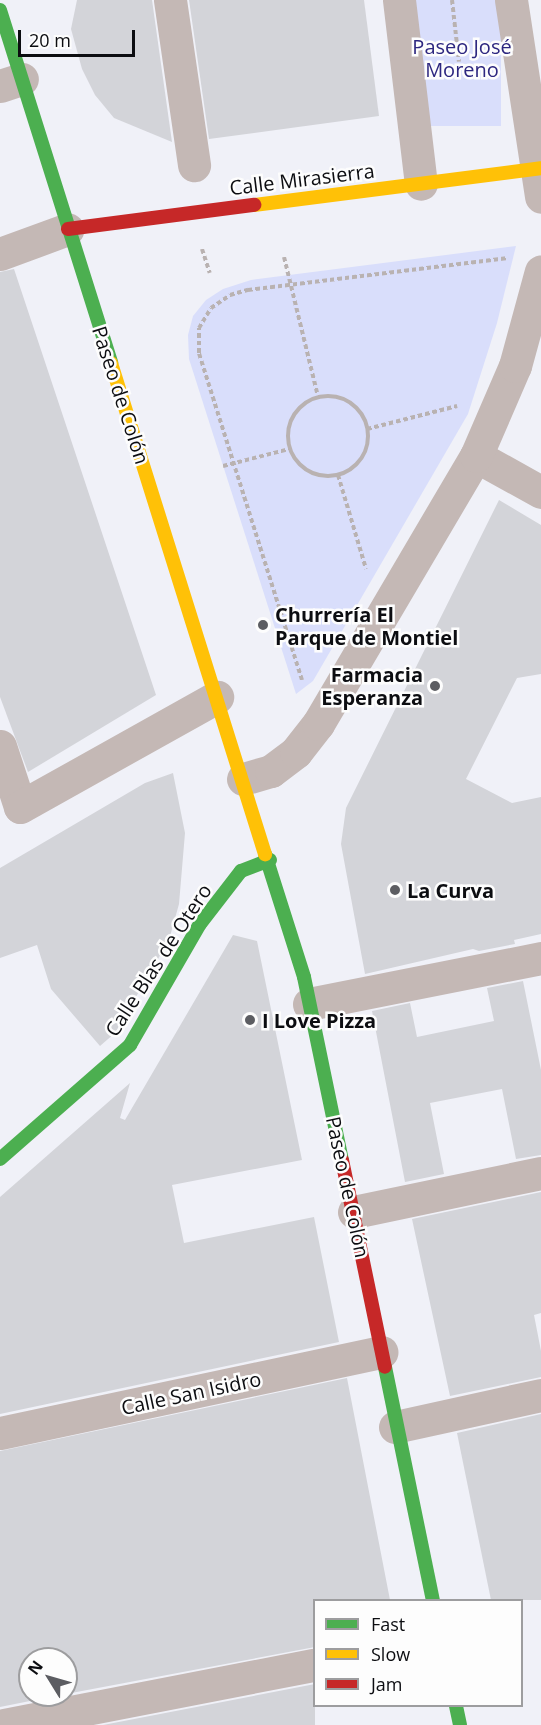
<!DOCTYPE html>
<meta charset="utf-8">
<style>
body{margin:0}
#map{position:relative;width:541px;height:1725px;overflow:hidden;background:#f0f1f8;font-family:"Open Sans",sans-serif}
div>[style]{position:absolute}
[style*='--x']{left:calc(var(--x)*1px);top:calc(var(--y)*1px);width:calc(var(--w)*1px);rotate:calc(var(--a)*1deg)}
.green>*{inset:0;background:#d9defb;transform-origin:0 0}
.building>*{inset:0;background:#d3d4d9}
.path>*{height:4px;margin-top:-2px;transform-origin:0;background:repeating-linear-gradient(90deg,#b9b2b1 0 4.5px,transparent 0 7.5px)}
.path>.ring{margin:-2px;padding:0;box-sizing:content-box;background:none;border:4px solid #b9b2b1;border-radius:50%}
.street>*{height:33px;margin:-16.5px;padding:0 16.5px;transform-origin:16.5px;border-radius:16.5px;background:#c4b8b5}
.fast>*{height:14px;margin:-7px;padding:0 7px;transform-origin:7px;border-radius:7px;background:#4caf50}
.slow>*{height:14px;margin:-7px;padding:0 7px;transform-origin:7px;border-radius:7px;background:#ffc107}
.jam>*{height:14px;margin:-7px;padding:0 7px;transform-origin:7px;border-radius:7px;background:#c62828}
.dots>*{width:16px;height:16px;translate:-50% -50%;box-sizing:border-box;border:3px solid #fdfdfd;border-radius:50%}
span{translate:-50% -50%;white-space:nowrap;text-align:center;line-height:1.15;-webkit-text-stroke:5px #fdfdfd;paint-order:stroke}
.park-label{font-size:20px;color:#2d2780}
.street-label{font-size:20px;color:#0c0d11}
.poi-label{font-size:20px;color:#0c0d11;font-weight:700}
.left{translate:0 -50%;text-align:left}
.right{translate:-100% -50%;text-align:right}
.legend{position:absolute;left:313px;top:1599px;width:210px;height:108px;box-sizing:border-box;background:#fdfdfd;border:2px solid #9d9d9f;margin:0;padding:8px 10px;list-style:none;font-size:18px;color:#0c0d11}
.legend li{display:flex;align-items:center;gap:12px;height:30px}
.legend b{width:30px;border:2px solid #9d9d9f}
.north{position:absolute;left:18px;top:1647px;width:60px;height:60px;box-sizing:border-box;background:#fdfdfd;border:2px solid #9d9d9f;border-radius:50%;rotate:307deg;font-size:16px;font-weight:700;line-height:24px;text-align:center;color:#0c0d11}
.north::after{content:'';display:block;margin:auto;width:21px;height:27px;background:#5c5d62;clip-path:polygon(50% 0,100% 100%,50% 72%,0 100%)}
.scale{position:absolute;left:18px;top:30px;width:117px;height:27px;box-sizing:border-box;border:3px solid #0c0d11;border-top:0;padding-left:8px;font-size:18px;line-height:21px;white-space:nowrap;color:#0c0d11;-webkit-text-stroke:4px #fdfdfd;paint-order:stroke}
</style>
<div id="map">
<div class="green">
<div style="left:410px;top:0;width:91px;height:126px"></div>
<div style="clip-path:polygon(516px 246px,497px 323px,468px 414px,313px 681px,296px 694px,189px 359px,188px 335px,193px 316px,206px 300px,223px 289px,251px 280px)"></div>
</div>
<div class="building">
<div style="clip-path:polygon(77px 0,152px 0,172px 142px,114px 118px,95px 95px,82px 69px,71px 29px)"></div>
<div style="clip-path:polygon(189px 0,364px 0,379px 116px,209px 139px)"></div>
<div style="clip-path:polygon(14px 269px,156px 695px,28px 772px,0 697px,0 272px)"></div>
<div style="clip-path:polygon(499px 500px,541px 525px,541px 674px,517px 678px,466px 779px,512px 803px,541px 797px,541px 934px,514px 940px,515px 944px,479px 951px,473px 949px,365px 974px,341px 844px,346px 808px)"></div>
<div style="clip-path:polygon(173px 773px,185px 833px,179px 904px,169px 940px,115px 1033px,100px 1046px,51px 989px,37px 945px,0 958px,0 868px,145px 783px)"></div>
<div style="clip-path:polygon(233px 935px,257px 941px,302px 1160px,172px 1185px,184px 1243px,314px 1217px,339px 1342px,0 1414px,0 1197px,130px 1083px,120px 1118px,125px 1120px)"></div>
<div style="clip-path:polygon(523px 981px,541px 1070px,541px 1155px,516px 1159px,502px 1089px,430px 1103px,444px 1174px,405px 1182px,372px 1011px,410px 1003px,417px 1037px,494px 1021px,487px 988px)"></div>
<div style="clip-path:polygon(541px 1192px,541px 1313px,534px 1315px,541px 1351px,541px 1377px,450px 1396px,412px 1219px)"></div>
<div style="clip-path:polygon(347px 1378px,390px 1600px,315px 1600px,315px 1647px,66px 1694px,66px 1659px,30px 1659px,30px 1695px,60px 1695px,0 1707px,0 1451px)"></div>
<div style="clip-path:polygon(541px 1414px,541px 1600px,491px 1600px,457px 1433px)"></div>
<div style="clip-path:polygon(315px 1684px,315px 1725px,103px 1725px)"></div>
</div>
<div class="path">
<div style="--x:452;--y:0;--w:62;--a:83.6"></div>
<div style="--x:202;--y:249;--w:25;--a:72"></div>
<div style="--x:284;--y:257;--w:144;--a:76.3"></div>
<div class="ring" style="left:288px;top:396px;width:76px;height:76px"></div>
<div style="--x:367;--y:429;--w:93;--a:-14.3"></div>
<div style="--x:223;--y:466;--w:68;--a:-14.4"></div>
<div style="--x:338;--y:475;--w:98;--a:73.4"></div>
<div style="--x:302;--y:680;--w:343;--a:-107.5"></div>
<div style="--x:199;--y:353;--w:25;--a:-90"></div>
<div style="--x:199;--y:328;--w:23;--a:-59"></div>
<div style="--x:211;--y:308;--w:23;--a:-34"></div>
<div style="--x:230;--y:295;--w:19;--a:-16"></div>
<div style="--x:248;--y:290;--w:262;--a:-7"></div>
</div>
<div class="street">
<div style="--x:170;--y:0;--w:167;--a:81.7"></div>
<div style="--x:399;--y:0;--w:185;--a:83.2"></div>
<div style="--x:511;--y:0;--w:199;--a:81.3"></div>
<div style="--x:0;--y:86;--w:23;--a:-18"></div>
<div style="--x:0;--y:254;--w:72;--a:-20.2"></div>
<div style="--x:476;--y:456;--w:74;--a:29"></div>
<div style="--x:0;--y:746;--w:64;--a:71.8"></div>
<div style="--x:20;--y:807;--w:226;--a:-29.2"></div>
<div style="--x:243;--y:779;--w:29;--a:-16"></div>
<div style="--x:271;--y:771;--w:31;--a:-37"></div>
<div style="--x:296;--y:752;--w:36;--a:-52"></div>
<div style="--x:318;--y:724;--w:311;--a:-59.5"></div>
<div style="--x:476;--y:456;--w:98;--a:-66.6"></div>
<div style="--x:515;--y:366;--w:98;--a:-74.7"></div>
<div style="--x:309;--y:1004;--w:237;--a:-11.2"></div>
<div style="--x:354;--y:1212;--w:191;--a:-11.8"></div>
<div style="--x:395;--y:1427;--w:149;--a:-12.4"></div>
<div style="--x:0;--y:1433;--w:390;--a:-12"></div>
<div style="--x:4;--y:1725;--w:316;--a:-11"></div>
</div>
<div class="fast">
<div style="--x:0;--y:10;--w:370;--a:72.5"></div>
<div style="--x:265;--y:854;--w:129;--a:72.4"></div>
<div style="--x:304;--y:977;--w:187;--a:78.3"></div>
<div style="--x:0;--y:1159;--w:173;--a:-41.2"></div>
<div style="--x:130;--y:1045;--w:140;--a:-60"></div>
<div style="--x:200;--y:924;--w:67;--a:-52.3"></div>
<div style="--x:241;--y:871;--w:31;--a:-21"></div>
<div style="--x:385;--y:1367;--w:238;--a:78.4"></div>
<div style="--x:456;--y:1706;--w:19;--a:78"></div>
</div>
<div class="slow">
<div style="--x:254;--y:205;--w:289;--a:-7.3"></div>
<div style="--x:111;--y:363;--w:515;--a:72.59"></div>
</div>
<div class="jam">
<div style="--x:68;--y:229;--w:188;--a:-7.4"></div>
<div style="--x:342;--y:1160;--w:211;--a:78.3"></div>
</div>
<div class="dots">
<div style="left:263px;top:625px;background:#5c5d62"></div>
<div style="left:435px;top:686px;background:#5c5d62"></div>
<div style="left:395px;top:890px;background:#5c5d62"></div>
<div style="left:250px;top:1020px;background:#5c5d62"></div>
</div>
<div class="park-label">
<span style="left:462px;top:58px">Paseo José<br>Moreno</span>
</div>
<div class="street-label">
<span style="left:302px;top:179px;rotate:-7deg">Calle Mirasierra</span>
<span style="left:121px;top:395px;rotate:72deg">Paseo de Colón</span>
<span style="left:158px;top:960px;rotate:-57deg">Calle Blas de Otero</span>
<span style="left:348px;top:1187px;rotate:78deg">Paseo de Colón</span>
<span style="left:191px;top:1393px;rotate:-12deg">Calle San Isidro</span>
</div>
<div class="poi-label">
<span class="left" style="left:275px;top:626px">Churrería El<br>Parque de Montiel</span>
<span class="right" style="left:423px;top:686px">Farmacia<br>Esperanza</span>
<span class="left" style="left:407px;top:890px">La Curva</span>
<span class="left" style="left:262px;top:1020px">I Love Pizza</span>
</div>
<ul class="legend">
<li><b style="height:8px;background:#4caf50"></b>Fast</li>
<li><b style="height:8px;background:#ffc107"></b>Slow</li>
<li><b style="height:8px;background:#c62828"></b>Jam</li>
</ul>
<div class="north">N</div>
<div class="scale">20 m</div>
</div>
